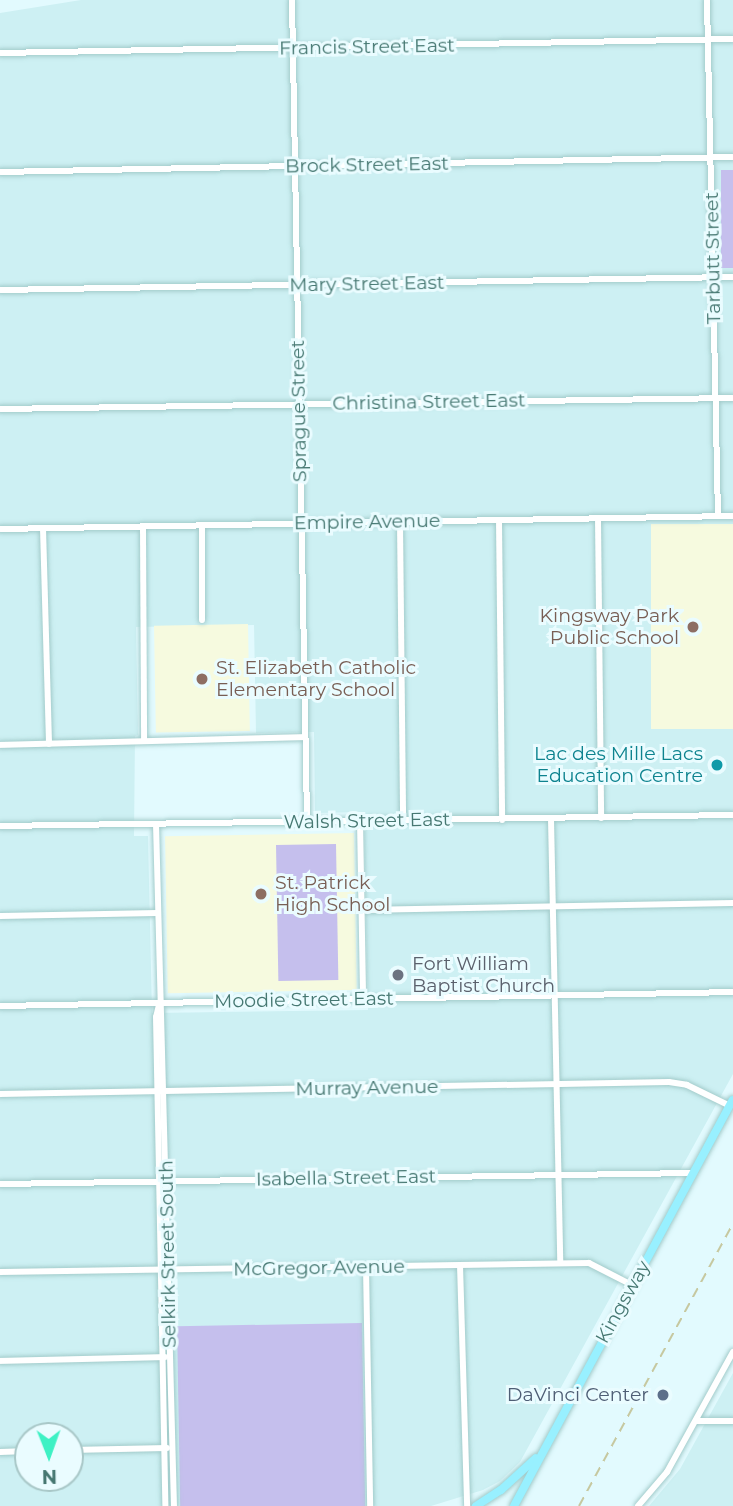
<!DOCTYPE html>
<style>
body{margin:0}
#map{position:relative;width:733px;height:1506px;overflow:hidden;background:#e2fafe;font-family:Montserrat,sans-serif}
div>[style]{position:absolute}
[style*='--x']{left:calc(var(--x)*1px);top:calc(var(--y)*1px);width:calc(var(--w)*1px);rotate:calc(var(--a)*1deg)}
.residential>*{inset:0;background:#cdf0f3}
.education>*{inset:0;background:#f6fadf;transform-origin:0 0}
.green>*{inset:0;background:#c5bfed;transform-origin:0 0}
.roads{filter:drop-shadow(0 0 2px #a2cbca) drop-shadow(0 0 2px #a2cbca)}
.minor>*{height:6px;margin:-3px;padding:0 3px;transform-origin:3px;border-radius:3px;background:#fff}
.major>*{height:8px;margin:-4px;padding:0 4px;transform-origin:4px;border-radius:4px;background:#98f0ff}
.rail>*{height:2px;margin-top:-1px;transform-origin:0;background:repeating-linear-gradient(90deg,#c6c8a0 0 10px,transparent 0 17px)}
.dots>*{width:19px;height:19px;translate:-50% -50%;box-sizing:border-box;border:4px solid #eafcff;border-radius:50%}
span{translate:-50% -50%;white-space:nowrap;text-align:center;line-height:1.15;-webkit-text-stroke:6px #eafcff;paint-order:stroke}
.street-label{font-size:19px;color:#467872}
.education-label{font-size:19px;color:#785e54}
.right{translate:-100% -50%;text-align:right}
.left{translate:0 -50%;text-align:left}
.culture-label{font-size:19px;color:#0d838f}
.worship-label{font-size:19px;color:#5b616d}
.service-label{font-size:19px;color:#4e5e75}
.north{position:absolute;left:14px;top:1422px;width:70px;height:70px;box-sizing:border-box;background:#eafcff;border:2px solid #a8c7c7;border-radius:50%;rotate:179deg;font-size:19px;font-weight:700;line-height:28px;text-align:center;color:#467872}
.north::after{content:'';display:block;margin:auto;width:24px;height:32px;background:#3ef1c4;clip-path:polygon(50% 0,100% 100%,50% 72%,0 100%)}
</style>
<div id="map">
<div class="residential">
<div style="clip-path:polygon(evenodd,81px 0,733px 0,733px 170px,721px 170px,723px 268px,733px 268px,733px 1074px,520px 1462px,500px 1481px,483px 1490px,431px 1506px,0 1506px,0 13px,81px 0,254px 625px,256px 733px,314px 732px,315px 813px,364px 812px,368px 1010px,152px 1013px,148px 836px,134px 836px,135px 736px,138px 735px,136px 627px,254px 625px,81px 0,28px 1436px,70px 1436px,70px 1478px,28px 1478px,28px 1436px)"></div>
<div style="clip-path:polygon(733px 1373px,733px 1506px,649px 1506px,680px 1469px)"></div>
</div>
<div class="education">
<div style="left:733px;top:524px;width:205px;height:82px;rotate:90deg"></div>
<div style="left:248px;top:624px;width:107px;height:94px;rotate:89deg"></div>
<div style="left:354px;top:833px;width:157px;height:189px;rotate:89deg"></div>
</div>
<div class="green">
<div style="left:721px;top:170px;width:12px;height:98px"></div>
<div style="left:336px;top:844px;width:136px;height:60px;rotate:89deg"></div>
<div style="left:362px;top:1323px;width:183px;height:185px;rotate:89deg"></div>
</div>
<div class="roads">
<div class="minor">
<div style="--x:292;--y:0;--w:822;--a:88.95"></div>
<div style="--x:707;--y:0;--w:516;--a:88.78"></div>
<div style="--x:0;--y:53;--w:733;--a:-1.09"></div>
<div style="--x:0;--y:172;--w:733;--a:-1.17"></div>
<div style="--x:0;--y:290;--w:733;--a:-1.02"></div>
<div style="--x:0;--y:409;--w:733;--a:-0.86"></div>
<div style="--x:598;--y:518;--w:300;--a:89.4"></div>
<div style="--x:499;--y:520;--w:300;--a:89.4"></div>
<div style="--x:400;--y:522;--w:299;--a:89.4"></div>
<div style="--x:202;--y:525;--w:95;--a:90"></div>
<div style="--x:143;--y:527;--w:214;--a:89.7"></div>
<div style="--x:43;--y:528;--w:216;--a:88.4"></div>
<div style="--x:0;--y:529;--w:733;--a:-1.02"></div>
<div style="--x:0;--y:745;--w:305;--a:-1.5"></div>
<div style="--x:551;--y:819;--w:444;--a:88.8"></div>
<div style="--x:360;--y:821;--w:179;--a:89"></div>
<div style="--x:156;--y:824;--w:682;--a:88.49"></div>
<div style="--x:0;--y:826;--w:733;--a:-0.86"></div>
<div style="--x:362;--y:910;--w:371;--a:-1.1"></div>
<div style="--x:0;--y:916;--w:157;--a:-1.1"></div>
<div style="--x:159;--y:1005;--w:12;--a:104"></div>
<div style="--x:156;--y:1017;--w:489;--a:88.9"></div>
<div style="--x:0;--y:1006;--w:733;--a:-1.09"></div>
<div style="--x:0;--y:1094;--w:669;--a:-1.03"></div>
<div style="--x:669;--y:1082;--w:18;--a:9"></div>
<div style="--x:687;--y:1085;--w:48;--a:26"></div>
<div style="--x:0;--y:1184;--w:692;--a:-0.91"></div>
<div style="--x:460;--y:1265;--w:241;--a:88.3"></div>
<div style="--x:366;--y:1267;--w:239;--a:89"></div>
<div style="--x:0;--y:1272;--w:589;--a:-0.88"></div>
<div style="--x:589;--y:1263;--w:48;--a:27.1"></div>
<div style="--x:0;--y:1361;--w:165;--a:-1.4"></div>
<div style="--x:696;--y:1421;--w:37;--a:0"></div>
<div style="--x:70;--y:1450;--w:97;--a:-1.2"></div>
<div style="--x:0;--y:1452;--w:28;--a:-2"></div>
<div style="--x:638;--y:1506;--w:45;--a:-49.5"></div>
<div style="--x:667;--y:1472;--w:137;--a:-61.2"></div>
</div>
<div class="major">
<div style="--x:476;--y:1506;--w:30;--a:-33"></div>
<div style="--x:501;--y:1490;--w:47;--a:-42.4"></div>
<div style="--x:514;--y:1506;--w:461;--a:-61.7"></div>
</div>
</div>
<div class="rail">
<div style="--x:579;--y:1506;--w:322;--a:-61.4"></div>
</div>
<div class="dots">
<div style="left:693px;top:627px;background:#8d6e63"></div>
<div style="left:202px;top:679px;background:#8d6e63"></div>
<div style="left:717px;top:765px;background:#0f9aa8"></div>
<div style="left:261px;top:894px;background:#8d6e63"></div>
<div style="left:398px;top:975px;background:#6b7280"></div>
<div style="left:663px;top:1395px;background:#5c6f8a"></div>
</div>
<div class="street-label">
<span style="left:367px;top:47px;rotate:-1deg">Francis Street East</span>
<span style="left:367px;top:165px;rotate:-1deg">Brock Street East</span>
<span style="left:713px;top:258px;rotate:-91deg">Tarbutt Street</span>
<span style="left:367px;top:284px;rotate:-1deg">Mary Street East</span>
<span style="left:429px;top:402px;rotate:-1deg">Christina Street East</span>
<span style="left:299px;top:411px;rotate:-91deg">Sprague Street</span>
<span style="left:367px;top:522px;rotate:-1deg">Empire Avenue</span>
<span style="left:367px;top:821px;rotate:-1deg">Walsh Street East</span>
<span style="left:304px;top:1000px;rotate:-1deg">Moodie Street East</span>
<span style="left:367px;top:1088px;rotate:-1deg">Murray Avenue</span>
<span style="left:346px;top:1178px;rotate:-1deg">Isabella Street East</span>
<span style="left:168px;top:1254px;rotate:-91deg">Selkirk Street South</span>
<span style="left:319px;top:1268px;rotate:-1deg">McGregor Avenue</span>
<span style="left:623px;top:1302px;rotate:-61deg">Kingsway</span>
</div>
<div class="education-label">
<span class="right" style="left:679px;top:627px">Kingsway Park<br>Public School</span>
<span class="left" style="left:216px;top:679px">St. Elizabeth Catholic<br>Elementary School</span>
<span class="left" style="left:275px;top:894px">St. Patrick<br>High School</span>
</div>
<div class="culture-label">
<span class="right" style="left:703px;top:765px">Lac des Mille Lacs<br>Education Centre</span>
</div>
<div class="worship-label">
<span class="left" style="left:412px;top:975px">Fort William<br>Baptist Church</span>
</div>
<div class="service-label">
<span class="right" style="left:649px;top:1395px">DaVinci Center</span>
</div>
<div class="north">N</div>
</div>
